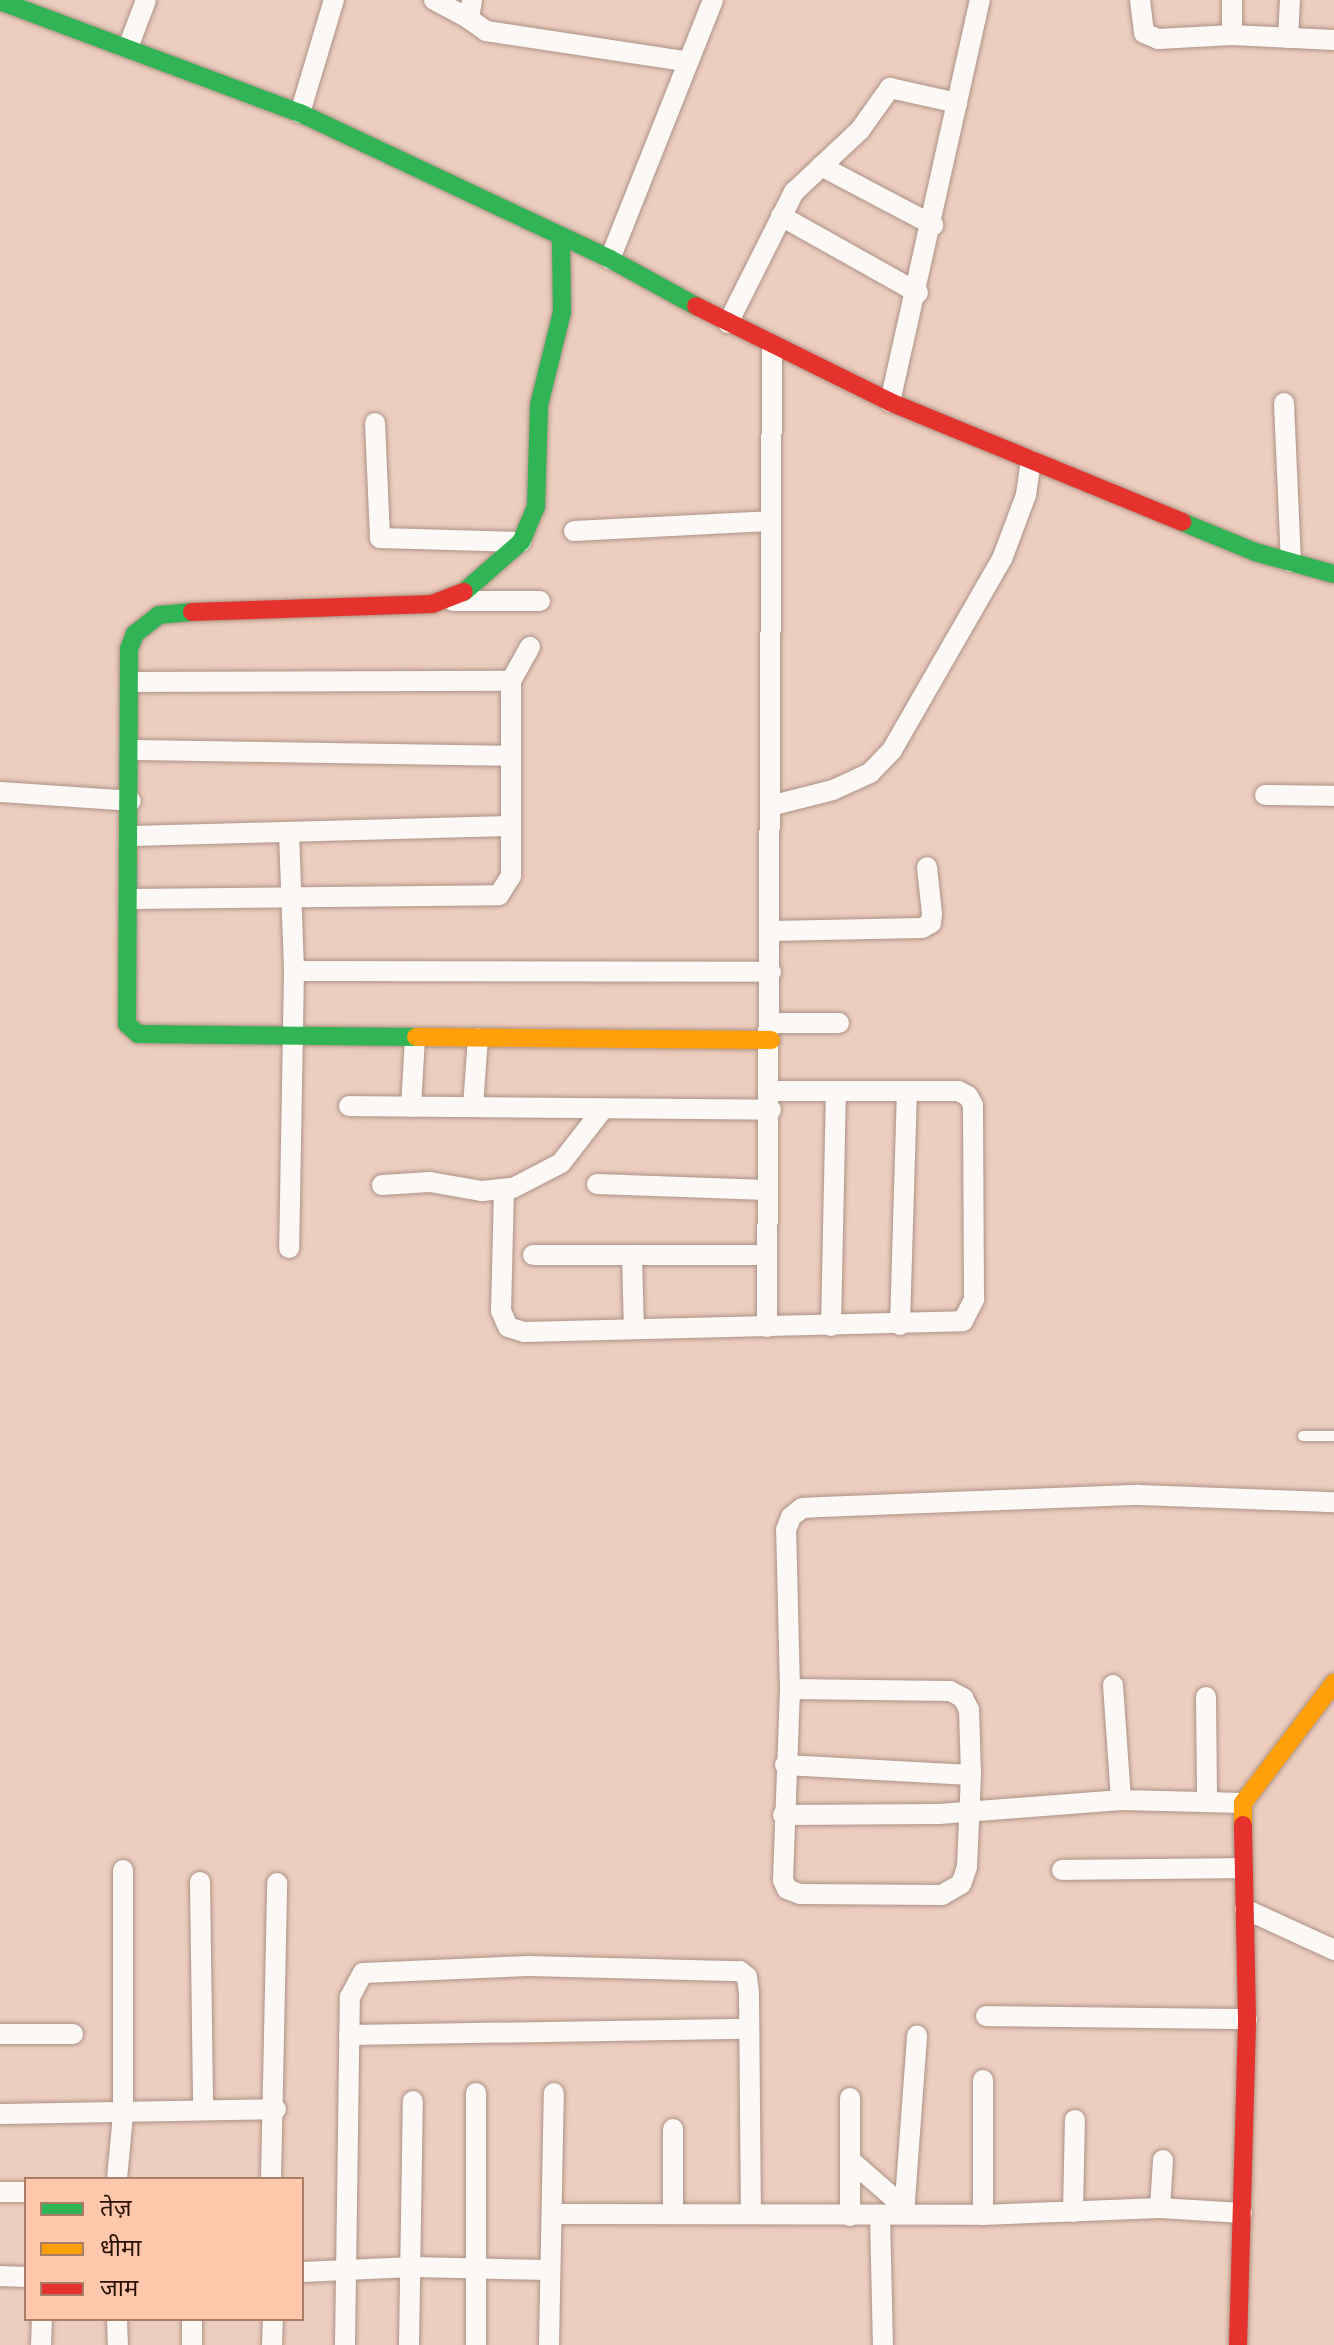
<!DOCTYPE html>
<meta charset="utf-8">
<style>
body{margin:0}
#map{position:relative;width:1334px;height:2345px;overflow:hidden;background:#eccdbe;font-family:"Space Grotesk","Noto Sans Devanagari",sans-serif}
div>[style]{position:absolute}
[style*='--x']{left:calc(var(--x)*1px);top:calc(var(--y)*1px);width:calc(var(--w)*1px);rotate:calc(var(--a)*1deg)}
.roads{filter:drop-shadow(0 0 2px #ac9285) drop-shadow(0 0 2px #ac9285)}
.lane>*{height:10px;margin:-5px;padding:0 5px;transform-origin:5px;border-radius:5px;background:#fcf8f5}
.street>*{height:20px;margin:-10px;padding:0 10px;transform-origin:10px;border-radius:10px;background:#fcf8f5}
.fast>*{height:18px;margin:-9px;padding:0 9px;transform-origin:9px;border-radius:9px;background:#30b455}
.slow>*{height:18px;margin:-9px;padding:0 9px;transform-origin:9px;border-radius:9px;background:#ff9f0a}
.jam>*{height:18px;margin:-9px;padding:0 9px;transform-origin:9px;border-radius:9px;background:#e5322d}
span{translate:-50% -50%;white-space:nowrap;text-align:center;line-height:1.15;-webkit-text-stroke:6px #ffc7ab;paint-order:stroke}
.legend{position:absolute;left:24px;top:2177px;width:280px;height:144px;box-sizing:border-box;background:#ffc7ab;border:2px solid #a97e68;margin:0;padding:10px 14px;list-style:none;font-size:24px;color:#281003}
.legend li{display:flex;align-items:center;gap:16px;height:40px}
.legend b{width:40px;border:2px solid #a97e68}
</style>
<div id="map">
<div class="roads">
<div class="lane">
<div style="--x:1303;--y:1436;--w:31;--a:0"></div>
</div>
<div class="street">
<div style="--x:434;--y:0;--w:40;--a:28"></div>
<div style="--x:472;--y:0;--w:19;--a:99"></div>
<div style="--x:469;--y:19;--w:21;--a:35"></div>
<div style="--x:486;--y:31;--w:201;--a:8.6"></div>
<div style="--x:1140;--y:0;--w:33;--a:83"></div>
<div style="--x:1144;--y:33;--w:15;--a:23"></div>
<div style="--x:1158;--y:39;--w:74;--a:-3.1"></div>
<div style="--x:1232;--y:35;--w:102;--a:2.8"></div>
<div style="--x:1232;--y:0;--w:35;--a:90"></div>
<div style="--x:1288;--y:38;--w:38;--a:-87"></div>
<div style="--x:129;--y:45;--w:48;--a:-69.3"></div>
<div style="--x:300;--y:113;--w:118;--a:-73.3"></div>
<div style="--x:821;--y:166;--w:127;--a:27.8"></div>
<div style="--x:781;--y:216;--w:157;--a:29.3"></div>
<div style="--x:610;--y:259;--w:279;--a:-68.3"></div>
<div style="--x:728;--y:323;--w:147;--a:-63.3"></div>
<div style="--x:794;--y:192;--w:91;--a:-43.2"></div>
<div style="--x:860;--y:130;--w:52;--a:-54.5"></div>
<div style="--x:890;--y:88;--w:69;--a:12.6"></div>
<div style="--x:890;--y:402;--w:412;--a:-77.4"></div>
<div style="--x:1284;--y:403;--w:159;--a:87.5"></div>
<div style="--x:375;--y:423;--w:115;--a:87.5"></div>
<div style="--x:380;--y:538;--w:141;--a:1.6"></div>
<div style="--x:574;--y:531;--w:195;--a:-2.9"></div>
<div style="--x:453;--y:601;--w:87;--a:0"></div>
<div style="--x:130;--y:682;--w:381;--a:-0.2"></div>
<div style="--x:131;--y:750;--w:378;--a:0.9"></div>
<div style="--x:0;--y:792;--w:131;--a:3.9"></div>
<div style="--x:1265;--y:795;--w:69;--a:0.8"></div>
<div style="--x:770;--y:806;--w:65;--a:-14.3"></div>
<div style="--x:833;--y:790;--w:41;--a:-24.7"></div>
<div style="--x:870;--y:773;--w:32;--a:-46"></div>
<div style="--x:892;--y:750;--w:220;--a:-60.1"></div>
<div style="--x:1002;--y:559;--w:68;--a:-69.4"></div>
<div style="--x:1026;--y:495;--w:35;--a:-82"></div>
<div style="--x:289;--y:833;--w:138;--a:87.9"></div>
<div style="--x:294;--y:971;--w:277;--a:91"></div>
<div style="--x:132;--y:836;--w:377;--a:-1.5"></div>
<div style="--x:130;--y:899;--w:369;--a:-0.6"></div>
<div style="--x:499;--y:895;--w:22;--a:-58"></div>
<div style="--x:511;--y:876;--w:195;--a:-90"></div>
<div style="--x:511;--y:681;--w:39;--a:-61"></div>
<div style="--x:771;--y:931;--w:151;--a:-1.1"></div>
<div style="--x:922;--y:928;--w:10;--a:-29"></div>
<div style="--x:931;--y:923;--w:9;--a:-84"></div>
<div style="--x:932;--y:914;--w:47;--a:-96.1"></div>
<div style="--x:294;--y:971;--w:477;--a:0.1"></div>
<div style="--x:771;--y:1023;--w:68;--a:0"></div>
<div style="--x:349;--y:1106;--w:422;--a:0.5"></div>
<div style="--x:411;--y:1107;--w:69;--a:-86.7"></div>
<div style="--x:473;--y:1107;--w:69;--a:-85.9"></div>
<div style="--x:597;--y:1184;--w:170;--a:2"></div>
<div style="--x:382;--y:1185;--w:48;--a:-3.6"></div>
<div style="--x:430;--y:1182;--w:53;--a:9.8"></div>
<div style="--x:482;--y:1191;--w:31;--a:-6"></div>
<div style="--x:513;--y:1188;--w:54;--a:-27.5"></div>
<div style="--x:561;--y:1163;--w:68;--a:-52.1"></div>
<div style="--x:504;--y:1189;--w:122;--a:91.4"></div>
<div style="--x:501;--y:1311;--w:17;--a:66"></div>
<div style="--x:508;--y:1327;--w:17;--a:17"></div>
<div style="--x:524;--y:1332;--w:439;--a:-1.4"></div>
<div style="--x:963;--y:1321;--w:25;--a:-63"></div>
<div style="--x:974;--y:1299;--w:194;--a:-90.3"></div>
<div style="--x:973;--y:1105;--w:10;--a:-119"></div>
<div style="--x:968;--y:1096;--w:11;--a:-153"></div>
<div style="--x:958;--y:1091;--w:187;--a:180"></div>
<div style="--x:533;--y:1255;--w:234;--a:0"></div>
<div style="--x:632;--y:1255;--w:74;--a:88.5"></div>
<div style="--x:900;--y:1325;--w:234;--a:-88.3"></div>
<div style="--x:831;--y:1326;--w:235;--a:-88.8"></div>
<div style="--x:767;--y:1327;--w:979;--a:-89.71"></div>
<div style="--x:1113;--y:1685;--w:115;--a:86"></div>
<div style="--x:790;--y:1689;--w:160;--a:0.7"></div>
<div style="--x:950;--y:1691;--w:15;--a:28"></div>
<div style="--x:963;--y:1698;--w:13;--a:63"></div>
<div style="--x:969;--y:1710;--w:65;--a:88.2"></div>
<div style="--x:971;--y:1775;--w:92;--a:92.5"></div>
<div style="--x:967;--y:1867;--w:18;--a:109"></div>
<div style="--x:961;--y:1884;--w:22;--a:150"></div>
<div style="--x:942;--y:1895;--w:142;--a:-179.6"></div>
<div style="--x:800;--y:1894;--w:14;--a:-159"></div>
<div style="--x:787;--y:1889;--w:10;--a:-114"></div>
<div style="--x:783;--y:1880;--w:191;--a:-87.9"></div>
<div style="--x:790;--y:1689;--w:159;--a:-91.4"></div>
<div style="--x:786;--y:1530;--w:14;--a:-69"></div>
<div style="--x:791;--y:1517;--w:14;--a:-39"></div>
<div style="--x:802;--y:1508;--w:19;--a:-3"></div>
<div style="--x:821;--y:1507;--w:318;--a:-2.2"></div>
<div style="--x:1139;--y:1495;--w:195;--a:2.1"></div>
<div style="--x:1206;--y:1697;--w:103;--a:89.4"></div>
<div style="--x:785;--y:1765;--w:186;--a:3.1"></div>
<div style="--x:783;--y:1815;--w:156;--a:-0.4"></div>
<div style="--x:939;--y:1814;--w:183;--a:-4.4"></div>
<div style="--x:1121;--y:1800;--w:122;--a:1.4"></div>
<div style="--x:1062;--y:1870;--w:180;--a:-0.6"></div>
<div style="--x:200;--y:1882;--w:228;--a:89.2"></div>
<div style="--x:1245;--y:1909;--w:98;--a:24.7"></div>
<div style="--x:986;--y:2016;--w:261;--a:0.7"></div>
<div style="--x:0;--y:2034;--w:73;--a:0"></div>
<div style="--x:349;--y:2035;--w:399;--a:-0.9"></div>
<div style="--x:983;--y:2080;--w:135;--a:90"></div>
<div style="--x:476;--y:2093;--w:252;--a:90"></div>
<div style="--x:850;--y:2098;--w:118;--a:90"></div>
<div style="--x:0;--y:2114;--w:276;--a:-1"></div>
<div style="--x:673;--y:2129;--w:82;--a:90"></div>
<div style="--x:850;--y:2160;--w:72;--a:41"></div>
<div style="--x:117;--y:2179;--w:65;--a:-84.7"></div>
<div style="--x:123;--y:2114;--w:244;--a:-90"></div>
<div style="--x:271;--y:2179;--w:296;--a:-88.8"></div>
<div style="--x:0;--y:2192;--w:26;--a:0"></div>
<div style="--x:1160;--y:2208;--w:48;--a:-86.4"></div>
<div style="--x:1073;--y:2212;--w:92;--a:-88.8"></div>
<div style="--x:554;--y:2214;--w:429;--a:0.1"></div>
<div style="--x:983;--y:2215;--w:177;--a:-2.3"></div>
<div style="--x:1160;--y:2208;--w:82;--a:3.5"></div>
<div style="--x:904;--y:2214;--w:179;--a:-85.8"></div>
<div style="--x:880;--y:2215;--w:130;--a:88.7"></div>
<div style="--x:302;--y:2272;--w:110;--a:-2.6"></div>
<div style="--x:412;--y:2267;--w:135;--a:1.3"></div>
<div style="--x:0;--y:2276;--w:26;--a:2"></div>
<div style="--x:117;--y:2319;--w:26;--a:88"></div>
<div style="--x:41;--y:2345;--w:26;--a:-88"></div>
<div style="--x:192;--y:2345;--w:26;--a:-90"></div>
<div style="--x:272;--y:2345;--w:26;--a:-88"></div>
<div style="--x:345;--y:2345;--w:348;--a:-89.2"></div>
<div style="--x:350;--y:1997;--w:27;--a:-62"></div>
<div style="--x:363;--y:1973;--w:165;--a:-2.4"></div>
<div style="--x:528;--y:1966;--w:212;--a:1.4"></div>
<div style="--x:740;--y:1971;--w:9;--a:41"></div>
<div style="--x:747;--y:1977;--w:17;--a:83"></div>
<div style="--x:749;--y:1994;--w:220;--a:89.5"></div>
<div style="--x:409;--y:2345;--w:244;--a:-89.1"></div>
<div style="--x:549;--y:2345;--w:252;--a:-88.9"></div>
</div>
<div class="fast">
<div style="--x:0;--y:1;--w:320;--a:20.5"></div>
<div style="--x:300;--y:113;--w:343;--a:25.2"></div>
<div style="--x:610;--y:259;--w:98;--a:28.7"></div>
<div style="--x:1182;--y:522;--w:79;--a:22.3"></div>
<div style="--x:1255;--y:552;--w:82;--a:15.6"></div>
<div style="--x:464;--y:592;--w:76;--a:-41.3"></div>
<div style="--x:521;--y:542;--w:38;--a:-67"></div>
<div style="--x:536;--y:507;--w:102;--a:-88.3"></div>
<div style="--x:539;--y:405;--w:96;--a:-76.1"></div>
<div style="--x:562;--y:312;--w:73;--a:-90.8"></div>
<div style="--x:192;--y:612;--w:33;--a:175"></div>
<div style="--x:159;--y:615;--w:31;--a:142"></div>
<div style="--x:135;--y:634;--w:16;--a:112"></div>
<div style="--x:129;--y:649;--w:375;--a:90.3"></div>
<div style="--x:127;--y:1024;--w:15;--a:42"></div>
<div style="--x:138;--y:1034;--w:278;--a:0.6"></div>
</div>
<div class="slow">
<div style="--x:416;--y:1037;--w:355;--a:0.5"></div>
<div style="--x:1243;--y:1825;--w:22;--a:-90"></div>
<div style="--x:1243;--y:1803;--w:151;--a:-52.8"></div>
</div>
<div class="jam">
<div style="--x:696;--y:306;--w:216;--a:26.3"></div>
<div style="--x:890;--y:402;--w:316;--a:22.3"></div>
<div style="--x:192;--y:612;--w:240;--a:-1.9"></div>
<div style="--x:432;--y:604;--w:34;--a:-21"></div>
<div style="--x:1238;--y:2345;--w:326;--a:-88.4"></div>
<div style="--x:1247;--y:2019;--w:194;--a:-91.2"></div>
</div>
</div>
<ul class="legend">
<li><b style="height:10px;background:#30b455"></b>तेज़</li>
<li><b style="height:10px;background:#ff9f0a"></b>धीमा</li>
<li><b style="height:10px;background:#e5322d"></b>जाम</li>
</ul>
</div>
